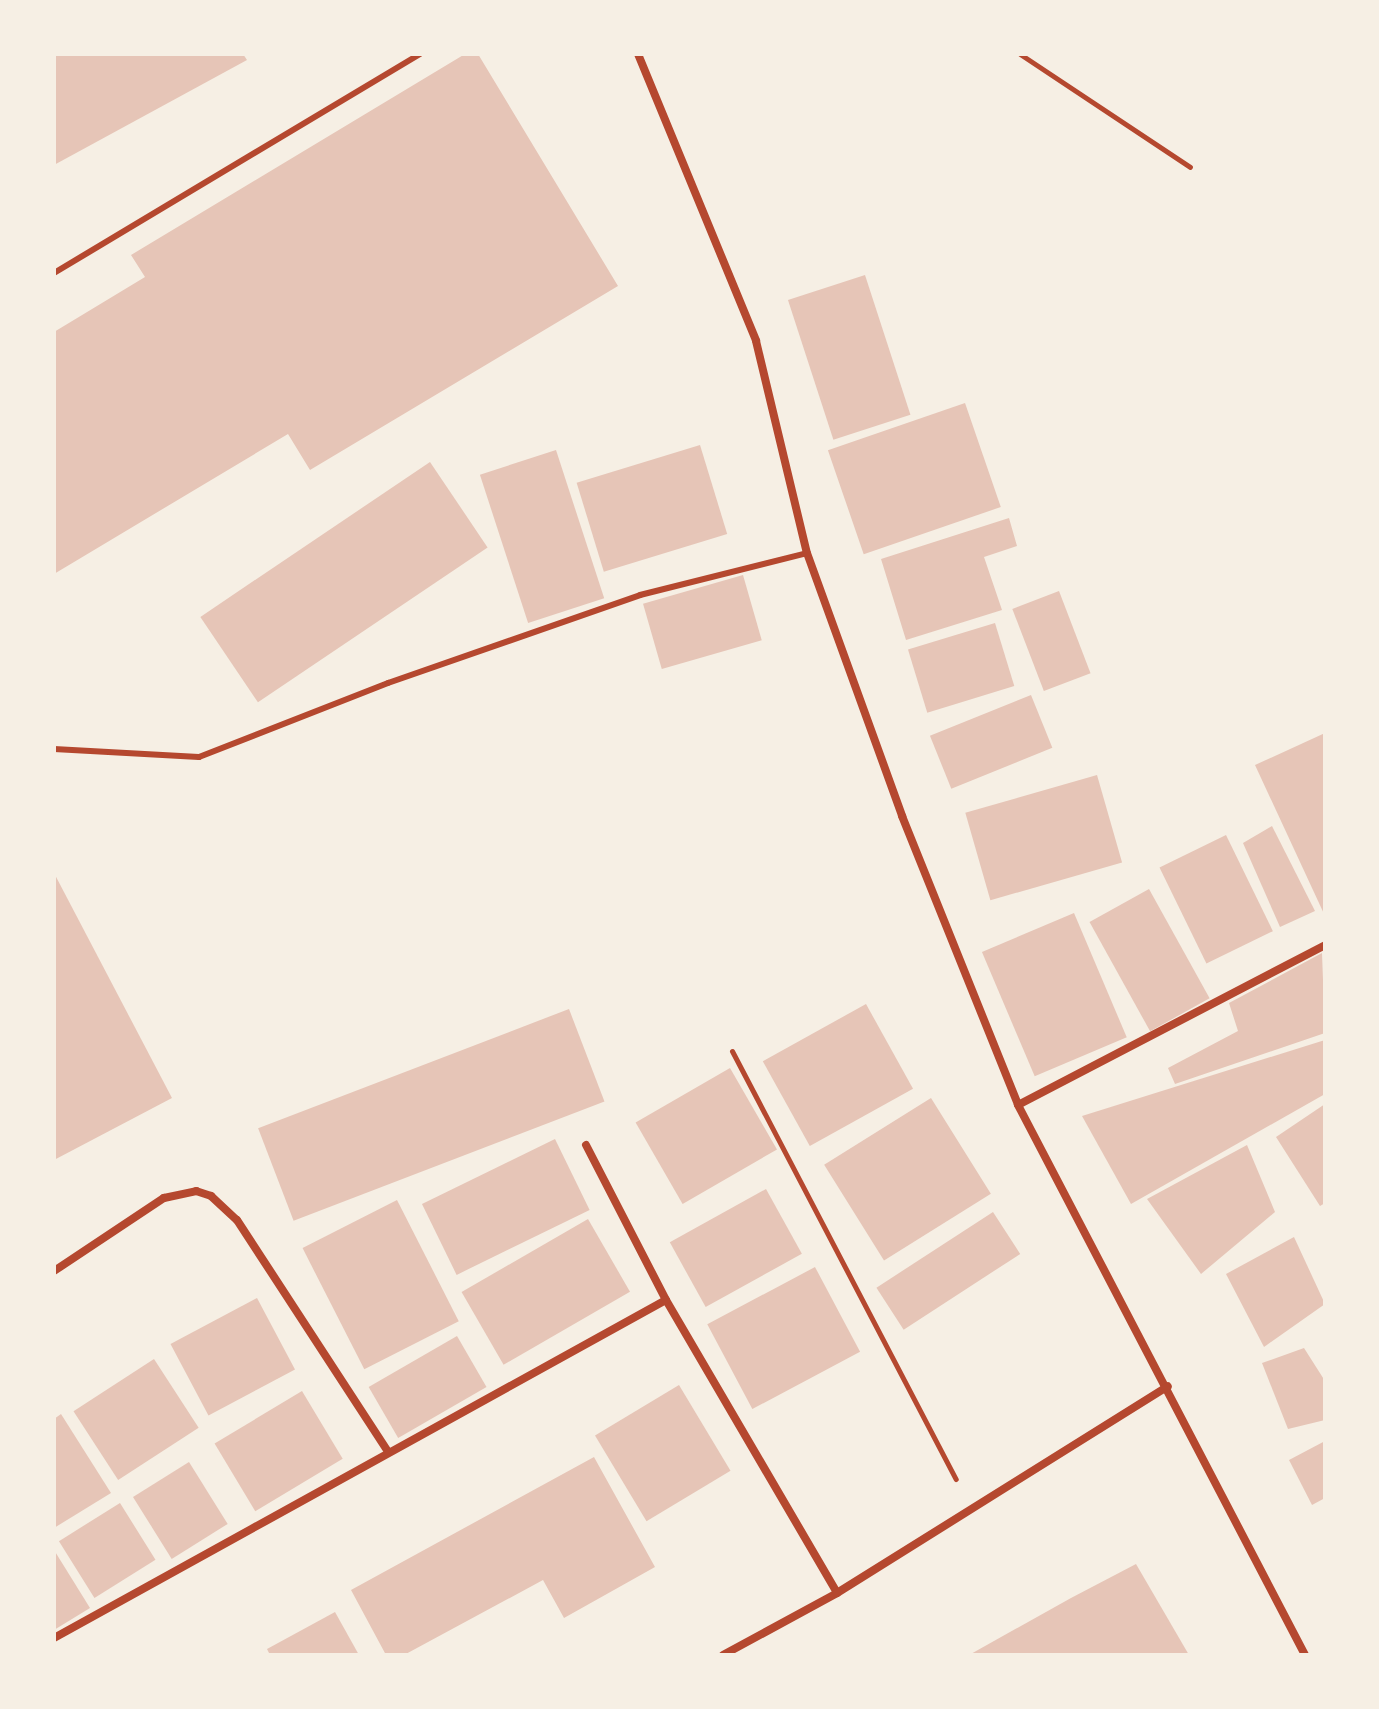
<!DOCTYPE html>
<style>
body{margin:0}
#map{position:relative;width:1379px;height:1709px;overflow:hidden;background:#f6efe4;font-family:"IBM Plex Serif",serif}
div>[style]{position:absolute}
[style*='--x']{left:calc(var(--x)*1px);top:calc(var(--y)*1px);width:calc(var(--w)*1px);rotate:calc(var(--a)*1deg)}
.building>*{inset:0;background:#e6c5b7;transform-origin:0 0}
.path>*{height:5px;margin:-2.5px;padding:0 2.5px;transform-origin:2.5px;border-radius:2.5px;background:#b5482f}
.service>*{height:6px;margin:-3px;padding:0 3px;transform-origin:3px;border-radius:3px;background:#b5482f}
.minor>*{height:8px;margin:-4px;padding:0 4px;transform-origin:4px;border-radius:4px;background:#b5482f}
span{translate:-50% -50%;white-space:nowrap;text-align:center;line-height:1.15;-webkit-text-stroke:8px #f6efe4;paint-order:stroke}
.frame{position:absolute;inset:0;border:56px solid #f6efe4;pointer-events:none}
</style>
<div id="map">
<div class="building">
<div style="clip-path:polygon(54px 54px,243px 54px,247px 60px,54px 165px)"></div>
<div style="clip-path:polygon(465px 54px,478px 54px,618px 286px,310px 470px,288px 434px,54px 574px,54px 332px,145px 277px,131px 255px)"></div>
<div style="left:865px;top:275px;width:147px;height:81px;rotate:72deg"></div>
<div style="left:965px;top:403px;width:110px;height:145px;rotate:71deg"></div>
<div style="left:700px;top:445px;width:93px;height:129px;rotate:73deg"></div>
<div style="left:556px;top:450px;width:156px;height:80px;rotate:72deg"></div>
<div style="left:430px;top:462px;width:103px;height:277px;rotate:56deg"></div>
<div style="clip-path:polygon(1009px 518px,1017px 546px,984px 557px,1002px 610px,906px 640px,881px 559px)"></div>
<div style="left:743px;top:575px;width:68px;height:104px;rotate:74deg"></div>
<div style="left:1059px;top:591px;width:88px;height:50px;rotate:69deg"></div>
<div style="left:995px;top:623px;width:66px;height:91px;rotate:73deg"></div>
<div style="left:1031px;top:695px;width:57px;height:109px;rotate:68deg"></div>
<div style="clip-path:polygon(1325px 733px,1325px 916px,1255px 765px)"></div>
<div style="left:1097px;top:775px;width:91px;height:137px;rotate:74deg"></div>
<div style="clip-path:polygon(1272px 826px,1315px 911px,1280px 927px,1243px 843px)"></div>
<div style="left:1226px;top:835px;width:107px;height:74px;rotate:64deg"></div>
<div style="clip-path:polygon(54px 873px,172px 1098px,54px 1160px)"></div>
<div style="left:1149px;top:889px;width:125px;height:68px;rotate:61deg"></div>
<div style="left:1074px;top:913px;width:135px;height:100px;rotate:67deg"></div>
<div style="clip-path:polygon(1322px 953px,1325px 1033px,1175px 1084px,1168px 1068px,1238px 1031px,1229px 1003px)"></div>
<div style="left:866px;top:1004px;width:97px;height:118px;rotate:61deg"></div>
<div style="left:569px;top:1009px;width:99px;height:333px;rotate:69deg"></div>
<div style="clip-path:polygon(1325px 1040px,1325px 1094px,1131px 1204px,1082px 1116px)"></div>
<div style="left:730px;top:1068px;width:94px;height:109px;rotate:60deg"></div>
<div style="left:931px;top:1098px;width:113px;height:126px;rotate:58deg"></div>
<div style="clip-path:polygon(1325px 1104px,1325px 1203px,1320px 1206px,1276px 1137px)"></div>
<div style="left:555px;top:1139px;width:79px;height:148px;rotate:64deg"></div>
<div style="clip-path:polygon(1247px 1145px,1275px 1212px,1201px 1274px,1147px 1199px)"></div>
<div style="left:766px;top:1189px;width:74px;height:110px;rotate:61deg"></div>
<div style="left:397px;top:1200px;width:136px;height:106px;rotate:63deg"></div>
<div style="left:993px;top:1212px;width:50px;height:139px;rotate:57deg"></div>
<div style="left:588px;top:1219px;width:84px;height:146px;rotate:60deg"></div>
<div style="clip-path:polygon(1294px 1237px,1325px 1304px,1264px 1347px,1226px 1274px)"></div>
<div style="left:815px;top:1267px;width:96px;height:122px;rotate:62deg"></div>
<div style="left:257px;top:1298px;width:81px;height:98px;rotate:62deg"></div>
<div style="left:457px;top:1336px;width:59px;height:102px;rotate:60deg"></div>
<div style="clip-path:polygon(1304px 1348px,1325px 1381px,1325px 1420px,1288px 1429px,1262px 1363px)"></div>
<div style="left:154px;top:1359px;width:82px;height:96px;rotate:57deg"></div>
<div style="left:679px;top:1385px;width:100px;height:98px;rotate:59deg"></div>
<div style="left:302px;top:1391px;width:79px;height:102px;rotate:59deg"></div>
<div style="clip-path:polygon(61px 1414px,111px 1493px,54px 1528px,54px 1419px)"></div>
<div style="clip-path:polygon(1325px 1441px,1325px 1498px,1312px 1505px,1289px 1460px)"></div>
<div style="clip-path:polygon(594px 1457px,655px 1567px,564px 1618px,543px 1580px,404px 1655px,386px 1655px,351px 1590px)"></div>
<div style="left:189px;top:1462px;width:73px;height:66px;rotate:58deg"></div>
<div style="left:120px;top:1503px;width:67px;height:72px;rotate:58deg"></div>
<div style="clip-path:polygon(54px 1550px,90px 1608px,54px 1630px)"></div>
<div style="clip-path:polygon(1136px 1564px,1189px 1655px,969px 1655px,1071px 1598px)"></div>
<div style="clip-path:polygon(335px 1612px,359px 1655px,270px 1655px,267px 1649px)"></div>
</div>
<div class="path">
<div style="--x:1020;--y:54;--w:204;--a:33.6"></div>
<div style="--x:732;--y:1051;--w:483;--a:62.4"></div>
</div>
<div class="service">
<div style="--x:54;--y:273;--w:427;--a:-30.9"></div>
<div style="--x:54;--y:749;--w:145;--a:3.2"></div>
<div style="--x:199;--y:757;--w:203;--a:-21.4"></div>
<div style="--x:388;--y:683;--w:267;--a:-19.2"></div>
<div style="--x:640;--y:595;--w:172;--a:-14.1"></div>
</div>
<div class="minor">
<div style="--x:638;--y:54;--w:310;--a:67.6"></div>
<div style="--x:756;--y:341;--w:218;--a:76.5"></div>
<div style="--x:807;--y:553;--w:280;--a:70.1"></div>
<div style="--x:902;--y:816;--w:311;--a:68.1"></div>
<div style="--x:1018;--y:1105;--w:620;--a:62.44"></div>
<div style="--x:1018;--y:1105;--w:346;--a:-27.5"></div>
<div style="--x:586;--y:1145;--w:174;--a:62.7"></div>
<div style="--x:666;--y:1300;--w:339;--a:59.7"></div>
<div style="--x:54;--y:1271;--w:132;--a:-33.6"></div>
<div style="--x:164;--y:1198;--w:33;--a:-12"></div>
<div style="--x:196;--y:1191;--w:16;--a:18"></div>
<div style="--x:211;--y:1196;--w:35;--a:43"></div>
<div style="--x:237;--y:1220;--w:275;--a:56.9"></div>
<div style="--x:54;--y:1638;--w:699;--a:-28.91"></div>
<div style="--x:723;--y:1655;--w:130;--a:-28.5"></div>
<div style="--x:837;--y:1593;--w:390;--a:-32"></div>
</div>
<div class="frame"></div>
</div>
